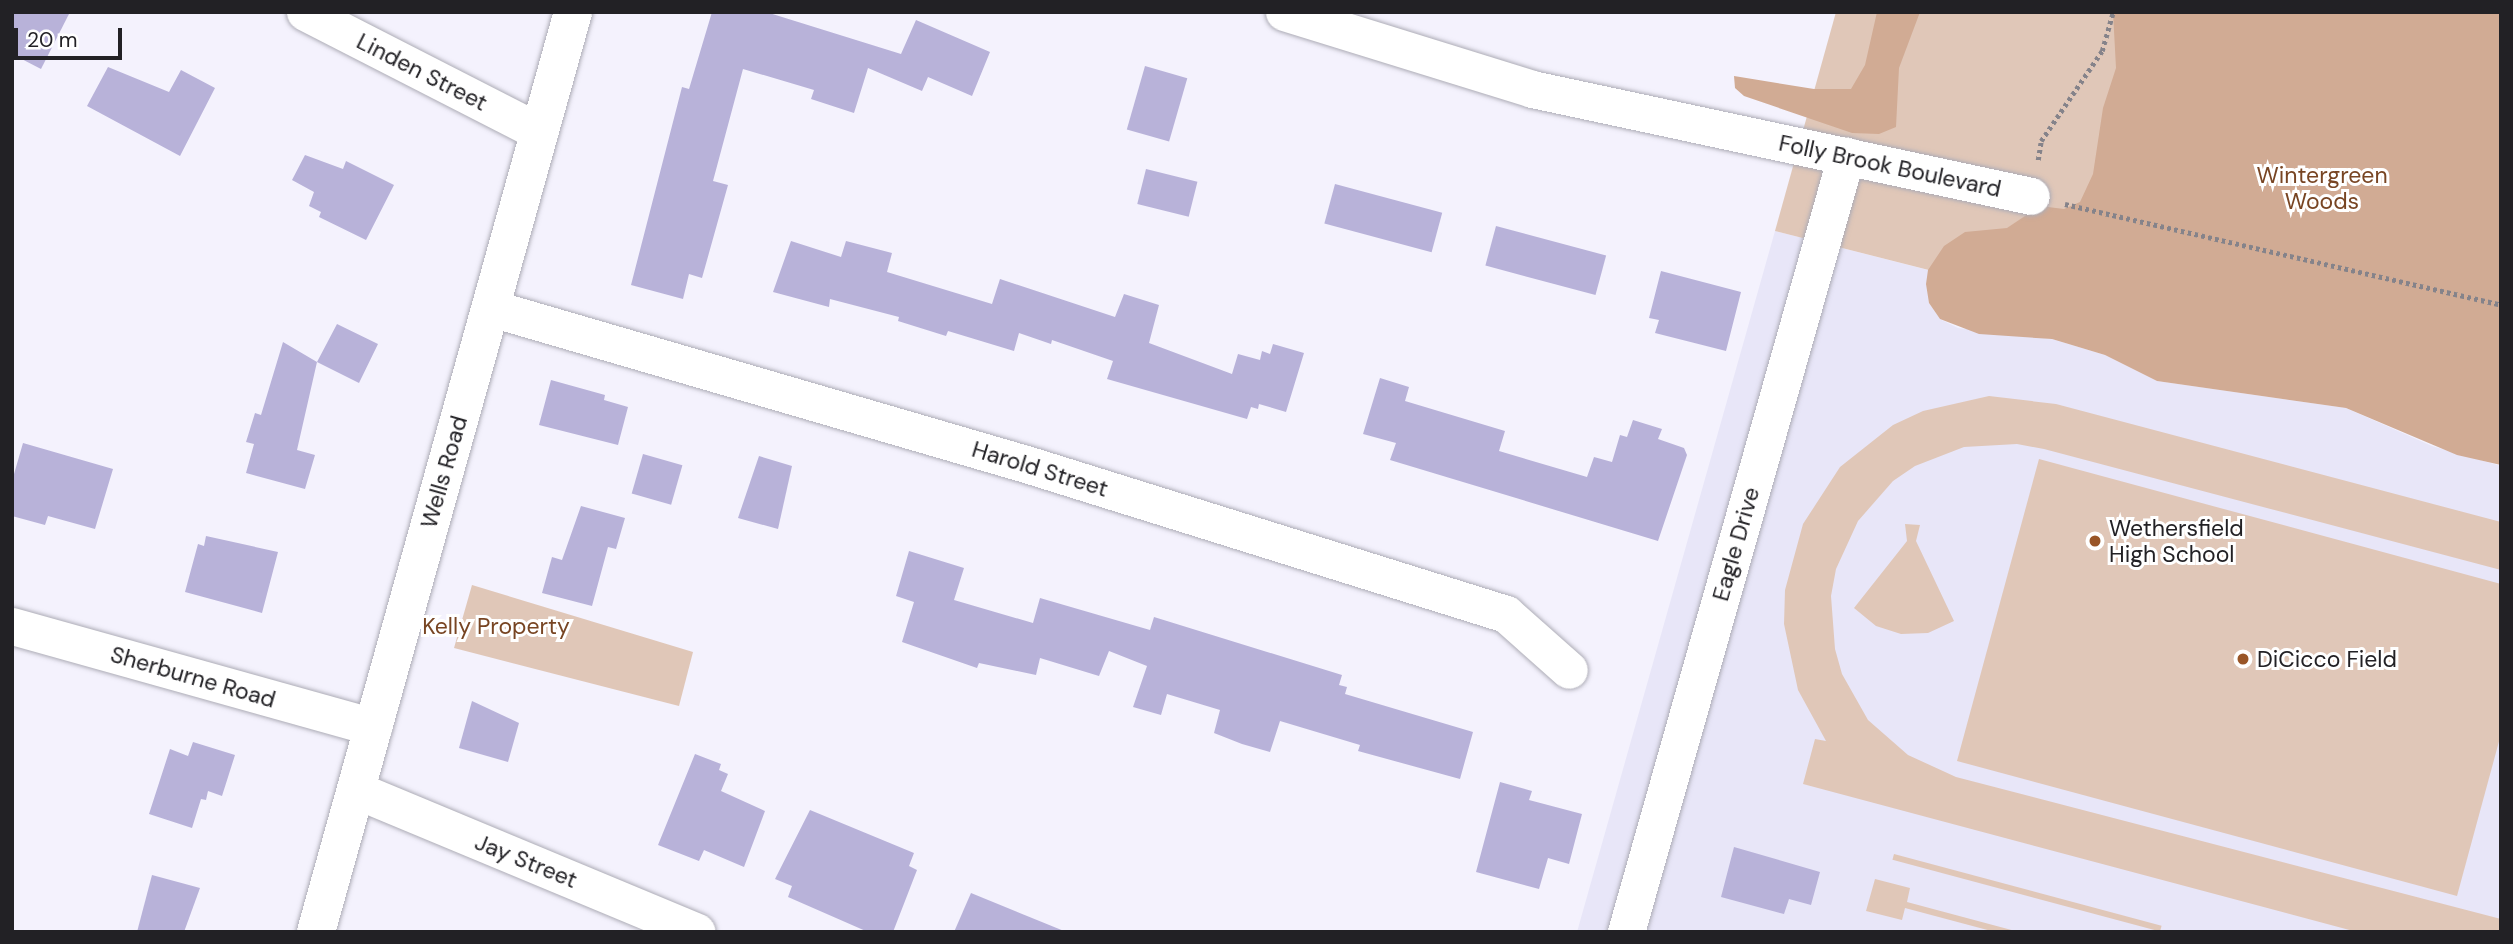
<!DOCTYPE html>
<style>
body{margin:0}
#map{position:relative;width:2513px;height:944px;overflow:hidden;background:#f4f2fd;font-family:"DM Sans",sans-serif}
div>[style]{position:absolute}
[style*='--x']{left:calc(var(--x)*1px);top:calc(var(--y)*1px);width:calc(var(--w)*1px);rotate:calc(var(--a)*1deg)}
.built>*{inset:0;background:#e8e6f8}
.green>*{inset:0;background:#e0c7b8;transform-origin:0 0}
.forest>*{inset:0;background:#d1ab94}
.building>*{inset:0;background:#b8b2d9;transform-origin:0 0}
.path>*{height:4.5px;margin-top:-2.25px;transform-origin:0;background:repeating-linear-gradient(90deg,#85838a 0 3.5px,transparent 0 7px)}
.roads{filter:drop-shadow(0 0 2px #adacb6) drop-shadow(0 0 2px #adacb6)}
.minor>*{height:37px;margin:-18.5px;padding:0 18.5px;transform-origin:18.5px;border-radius:18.5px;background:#fff}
.major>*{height:38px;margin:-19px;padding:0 19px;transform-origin:19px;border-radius:19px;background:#fff}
.dots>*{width:19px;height:19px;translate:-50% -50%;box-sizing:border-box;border:4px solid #fff;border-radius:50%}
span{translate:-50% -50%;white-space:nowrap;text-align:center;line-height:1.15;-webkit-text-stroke:6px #fff;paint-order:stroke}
.street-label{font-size:23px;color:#222125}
.park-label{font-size:23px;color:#784523}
.poi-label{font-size:23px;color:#222125}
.left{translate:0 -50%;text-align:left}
.frame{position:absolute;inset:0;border:14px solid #222125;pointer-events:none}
.scale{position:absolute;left:14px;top:28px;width:108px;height:32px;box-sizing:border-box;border:4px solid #222125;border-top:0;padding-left:9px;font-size:21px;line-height:24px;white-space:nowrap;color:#222125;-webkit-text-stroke:5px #fff;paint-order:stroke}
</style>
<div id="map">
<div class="built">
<div style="clip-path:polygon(1775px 231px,1928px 270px,1929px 303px,1940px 319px,1958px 328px,2052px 339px,2105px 355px,2157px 381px,2346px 408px,2432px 446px,2501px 466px,2501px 932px,1577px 932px)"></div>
</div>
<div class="green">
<div style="clip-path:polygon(1836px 12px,2501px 12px,2501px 415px,1775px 231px)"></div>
<div style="clip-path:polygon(1989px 396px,2056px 404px,2501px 522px,2501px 570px,2044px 449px,2017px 444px,1964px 447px,1915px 466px,1893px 481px,1858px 521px,1836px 569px,1831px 596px,1835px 649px,1842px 674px,1868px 720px,1908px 755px,1956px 777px,2501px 919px,2501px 932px,2357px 932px,1803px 784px,1815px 739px,1826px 741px,1798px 690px,1784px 624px,1785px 590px,1803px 524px,1840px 467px,1893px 425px,1923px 411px)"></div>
<div style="clip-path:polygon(2039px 459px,2501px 584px,2501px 734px,2457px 896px,1957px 761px)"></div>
<div style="clip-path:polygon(1905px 524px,1920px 525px,1916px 541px,1954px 621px,1928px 633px,1901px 634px,1876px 626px,1854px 608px,1907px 541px)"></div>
<div style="clip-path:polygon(472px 585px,693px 652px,679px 706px,454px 648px)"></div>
<div style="left:1894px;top:854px;width:277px;height:6px;rotate:15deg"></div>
<div style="clip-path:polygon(1875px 879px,1910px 888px,1907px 902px,2019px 932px,1995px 932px,1905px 908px,1902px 920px,1866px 911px)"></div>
</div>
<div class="forest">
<div style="clip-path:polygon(1877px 12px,1920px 12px,1899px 68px,1896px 127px,1879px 134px,1852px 133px,1744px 96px,1735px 88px,1734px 76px,1814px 89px,1851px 89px,1865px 65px)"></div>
<div style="clip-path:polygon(2113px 12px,2501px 12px,2501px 465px,2457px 455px,2346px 408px,2157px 381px,2105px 355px,2052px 339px,1979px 334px,1940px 319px,1929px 303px,1926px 284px,1928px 270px,1944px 246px,1965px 232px,2007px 228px,2040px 206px,2064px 209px,2080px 202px,2093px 174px,2103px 108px,2116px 68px)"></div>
</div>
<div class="building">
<div style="clip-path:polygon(12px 12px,70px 12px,41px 69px,12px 54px)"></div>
<div style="clip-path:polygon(712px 12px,766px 12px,901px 54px,916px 20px,990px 52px,972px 96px,928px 77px,922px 91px,868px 68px,854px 113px,811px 99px,814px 90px,743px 69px,713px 181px,728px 185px,702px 278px,689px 274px,683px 299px,631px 285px,682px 87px,689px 89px)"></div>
<div style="left:1145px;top:66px;width:44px;height:66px;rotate:16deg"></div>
<div style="clip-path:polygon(108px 67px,169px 92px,181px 70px,215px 88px,180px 156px,87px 106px)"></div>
<div style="clip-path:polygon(305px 155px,343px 169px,346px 161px,394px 185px,366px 240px,319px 217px,321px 212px,309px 206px,314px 192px,292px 180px)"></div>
<div style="left:1146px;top:169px;width:53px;height:36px;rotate:14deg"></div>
<div style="left:1335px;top:184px;width:111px;height:41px;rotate:15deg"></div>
<div style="left:1496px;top:226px;width:114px;height:41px;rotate:15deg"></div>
<div style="clip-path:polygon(791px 241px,841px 257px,846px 241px,892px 253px,887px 272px,992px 304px,1000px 279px,1115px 317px,1124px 294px,1159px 305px,1149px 343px,1232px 374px,1238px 354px,1260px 360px,1262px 351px,1270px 354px,1273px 344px,1304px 353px,1286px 412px,1259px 404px,1258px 409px,1251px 407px,1247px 419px,1107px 379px,1113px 361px,1052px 340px,1051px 344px,1019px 333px,1014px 351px,948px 331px,946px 336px,898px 321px,899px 317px,830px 299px,829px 307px,773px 292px)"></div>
<div style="clip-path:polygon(1661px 271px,1741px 292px,1726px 351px,1655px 333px,1659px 320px,1649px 318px)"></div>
<div style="clip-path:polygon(337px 324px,378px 344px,359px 383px,317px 362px,297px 450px,315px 455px,305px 489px,246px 473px,254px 444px,246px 442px,255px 413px,261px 415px,283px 342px,317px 362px)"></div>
<div style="clip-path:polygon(1380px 378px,1409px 387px,1405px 401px,1505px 431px,1499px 451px,1587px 477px,1594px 457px,1612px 462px,1620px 435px,1627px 437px,1633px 420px,1662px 429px,1658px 439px,1684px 448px,1687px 455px,1658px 541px,1390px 460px,1396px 443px,1363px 434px)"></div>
<div style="clip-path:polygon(551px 380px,605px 395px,604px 400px,628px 407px,618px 445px,539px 425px)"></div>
<div style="clip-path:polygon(23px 443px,113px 469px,95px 529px,48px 516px,45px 525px,12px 516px,12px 481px)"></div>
<div style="left:643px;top:454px;width:41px;height:41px;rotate:16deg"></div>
<div style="clip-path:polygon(759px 456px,792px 466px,778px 529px,738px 518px)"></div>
<div style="clip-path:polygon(581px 506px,625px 518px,616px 549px,608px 547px,592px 606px,542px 593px,552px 557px,562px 560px)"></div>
<div style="clip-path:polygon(206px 536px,278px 552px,262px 613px,185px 592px,198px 544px,204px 546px)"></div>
<div style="clip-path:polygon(909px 551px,964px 568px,954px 600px,1033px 623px,1040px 598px,1150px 630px,1154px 617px,1342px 675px,1339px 685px,1347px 687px,1345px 694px,1473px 732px,1460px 779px,1358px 751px,1360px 745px,1280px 721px,1270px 752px,1242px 744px,1214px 733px,1220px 710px,1167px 694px,1161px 715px,1133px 707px,1147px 666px,1109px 651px,1099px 676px,1040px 658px,1036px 675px,979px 663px,977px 668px,902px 642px,914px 602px,896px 596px)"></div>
<div style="clip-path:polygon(472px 701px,519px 723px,508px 762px,459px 748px)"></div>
<div style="clip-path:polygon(193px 742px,235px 755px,222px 796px,208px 791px,206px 800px,201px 799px,192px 828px,149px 814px,170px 749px,188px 756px)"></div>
<div style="clip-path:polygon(695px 754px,721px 764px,719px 770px,728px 774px,721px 791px,765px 811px,744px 867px,704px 850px,699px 861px,658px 845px)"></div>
<div style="clip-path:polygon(1500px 782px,1532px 791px,1529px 800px,1582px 814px,1569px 864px,1548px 858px,1539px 889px,1476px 872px)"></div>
<div style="clip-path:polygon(810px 810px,914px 853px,909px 866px,917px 870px,893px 932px,868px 932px,788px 897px,792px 886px,775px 879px)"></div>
<div style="clip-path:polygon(1734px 847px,1820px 872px,1811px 905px,1789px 899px,1784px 914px,1721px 897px)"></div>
<div style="clip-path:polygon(152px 875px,200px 888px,184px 932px,137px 932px)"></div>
<div style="clip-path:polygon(971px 893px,1064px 931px,1064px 932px,954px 932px)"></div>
</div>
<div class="path">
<div style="--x:2038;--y:160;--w:19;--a:-81"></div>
<div style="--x:2041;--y:141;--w:109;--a:-55.9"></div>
<div style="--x:2102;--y:51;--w:41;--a:-74.2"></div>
<div style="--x:2065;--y:204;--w:448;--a:13"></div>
</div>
<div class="roads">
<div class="minor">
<div style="--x:305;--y:12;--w:263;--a:27.1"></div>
<div style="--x:1284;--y:12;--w:260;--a:17.2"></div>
<div style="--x:1532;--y:89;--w:510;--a:12.1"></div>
<div style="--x:491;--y:308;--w:557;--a:16.26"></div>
<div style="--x:1026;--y:464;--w:503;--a:17.35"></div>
<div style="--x:1506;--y:614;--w:84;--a:41.6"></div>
<div style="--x:12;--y:626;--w:375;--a:15.6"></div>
<div style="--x:356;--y:790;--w:369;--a:22.6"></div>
<div style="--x:1626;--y:932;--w:807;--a:-74.17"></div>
</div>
<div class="major">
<div style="--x:316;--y:932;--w:955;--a:-74.39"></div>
</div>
</div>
<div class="dots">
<div style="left:2095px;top:541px;background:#995527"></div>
<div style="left:2243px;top:659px;background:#995527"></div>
</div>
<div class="street-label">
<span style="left:422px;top:72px;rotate:27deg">Linden Street</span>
<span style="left:1890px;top:166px;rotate:12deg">Folly Brook Boulevard</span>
<span style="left:1040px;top:469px;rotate:17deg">Harold Street</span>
<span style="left:444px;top:472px;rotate:-74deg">Wells Road</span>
<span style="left:1736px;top:544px;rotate:-74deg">Eagle Drive</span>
<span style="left:193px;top:677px;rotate:16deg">Sherburne Road</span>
<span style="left:526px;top:861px;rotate:22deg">Jay Street</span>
</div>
<div class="park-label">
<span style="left:2322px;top:188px">Wintergreen<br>Woods</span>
<span style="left:496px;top:626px">Kelly Property</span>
</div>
<div class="poi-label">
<span class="left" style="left:2109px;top:541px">Wethersfield<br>High School</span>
<span class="left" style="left:2257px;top:659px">DiCicco Field</span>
</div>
<div class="frame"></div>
<div class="scale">20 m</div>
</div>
